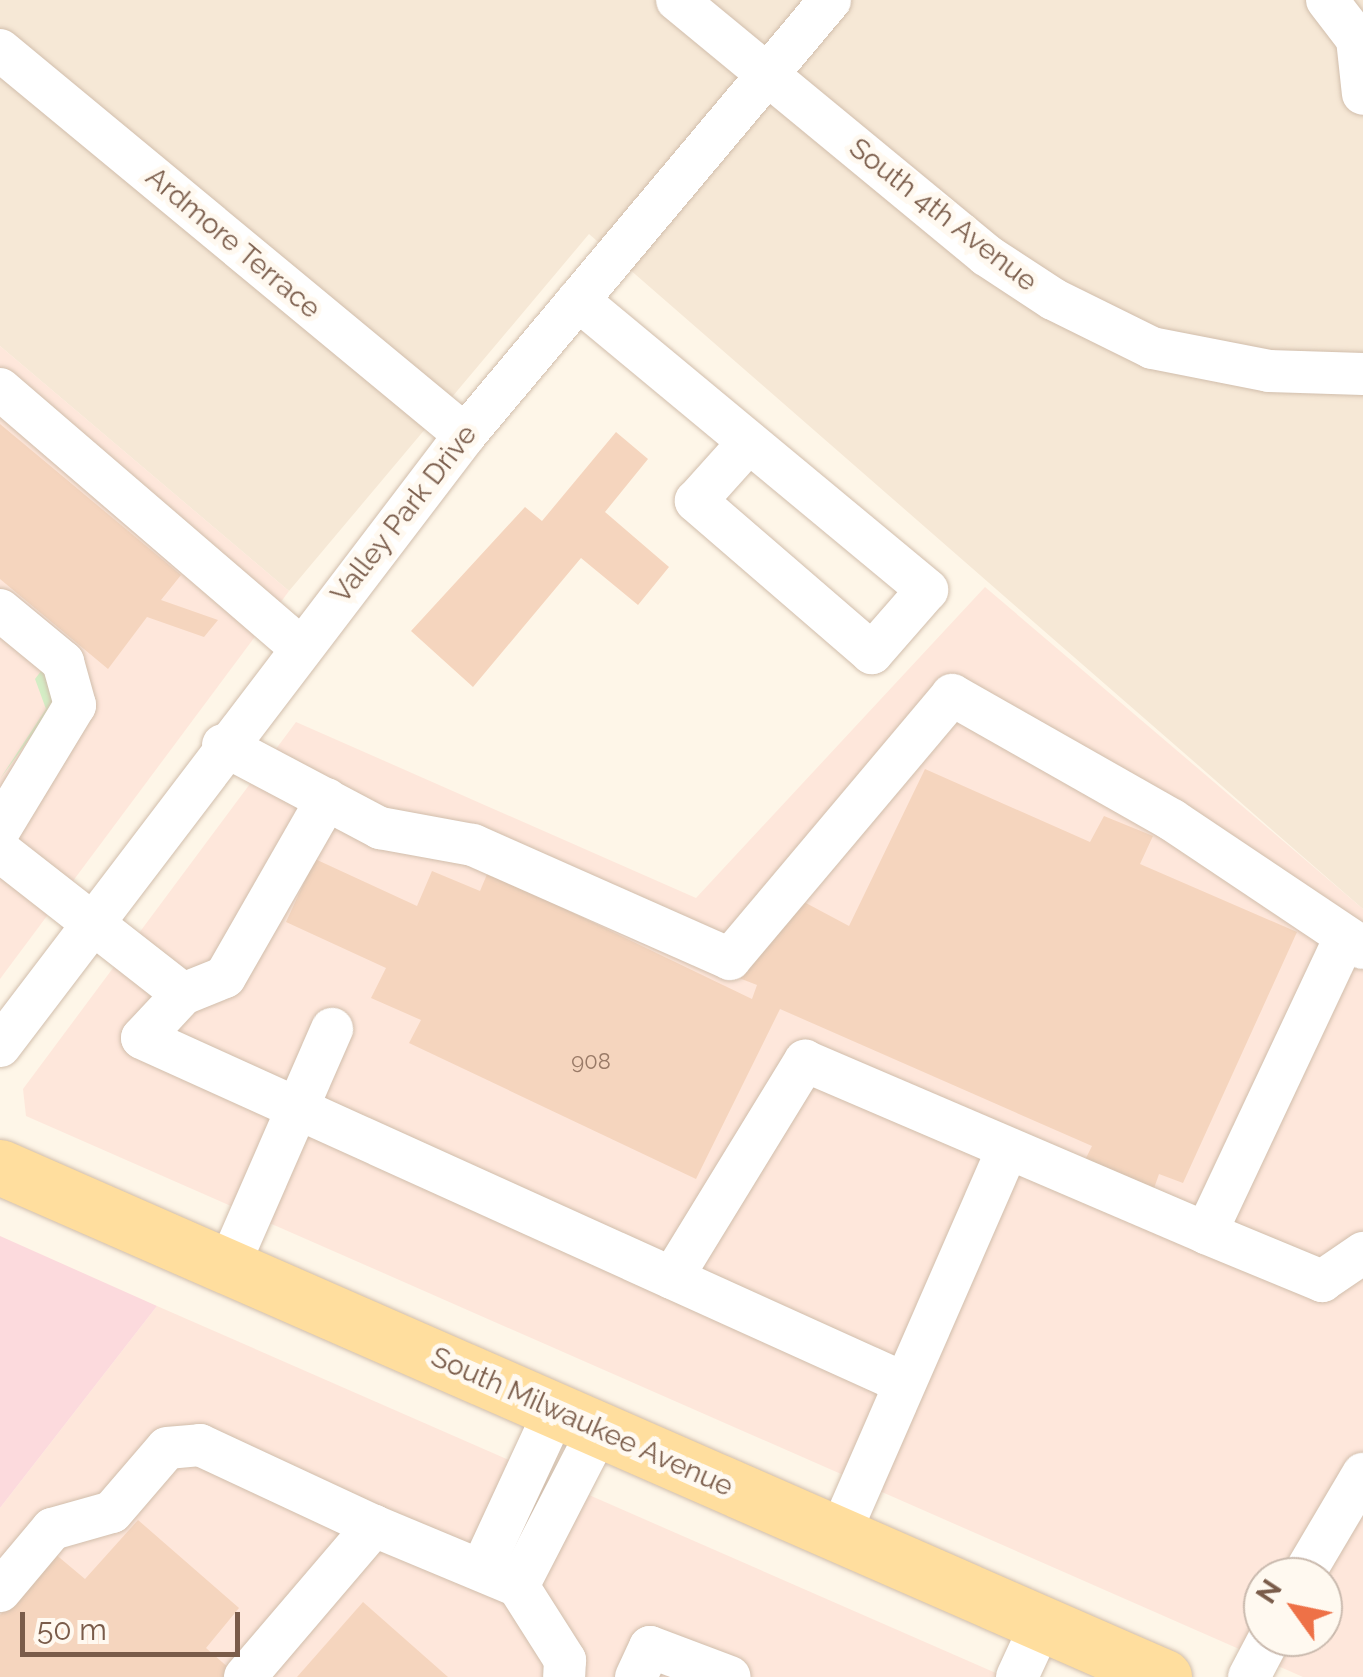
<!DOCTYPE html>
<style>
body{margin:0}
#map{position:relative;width:1363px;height:1677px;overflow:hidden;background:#fef6e8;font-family:Raleway,sans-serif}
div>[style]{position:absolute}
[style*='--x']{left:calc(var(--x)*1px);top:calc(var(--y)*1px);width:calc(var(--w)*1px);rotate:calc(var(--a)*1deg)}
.residential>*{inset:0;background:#f6e8d6}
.commercial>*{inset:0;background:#fee7db}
.medical>*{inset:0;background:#fcdadd}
.green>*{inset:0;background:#d4edc5}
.building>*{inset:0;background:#f5d5be}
.roads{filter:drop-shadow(0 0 2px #d1beac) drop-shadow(0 0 2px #d1beac)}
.minor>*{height:42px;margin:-21px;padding:0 21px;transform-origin:21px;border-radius:21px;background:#fff}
.major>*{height:55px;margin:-27.5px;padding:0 27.5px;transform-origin:27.5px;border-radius:27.5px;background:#ffde9e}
span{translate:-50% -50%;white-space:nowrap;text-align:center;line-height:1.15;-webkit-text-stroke:10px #fff9f0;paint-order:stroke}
.number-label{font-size:22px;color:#997a67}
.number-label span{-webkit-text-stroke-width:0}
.street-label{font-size:28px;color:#7a5c4a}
.north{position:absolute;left:1243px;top:1557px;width:100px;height:100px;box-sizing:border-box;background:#fff9f0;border:2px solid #cabaae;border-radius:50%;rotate:303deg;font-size:28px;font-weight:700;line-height:40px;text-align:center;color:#7a5c4a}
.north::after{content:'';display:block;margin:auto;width:35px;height:45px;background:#ee7147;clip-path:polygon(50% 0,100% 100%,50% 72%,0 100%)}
.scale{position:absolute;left:20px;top:1612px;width:220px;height:45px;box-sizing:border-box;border:5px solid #7a5c4a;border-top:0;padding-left:12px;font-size:30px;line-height:35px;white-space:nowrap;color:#7a5c4a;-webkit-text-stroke:8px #fff9f0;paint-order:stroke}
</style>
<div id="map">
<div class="residential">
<div style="clip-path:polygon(0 0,1363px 0,1363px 909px,589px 234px,289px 591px,0 346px)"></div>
</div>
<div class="commercial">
<div style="clip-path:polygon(0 346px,289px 591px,0 979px)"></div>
<div style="clip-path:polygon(evenodd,985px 587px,1363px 909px,1363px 1677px,1303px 1677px,26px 1116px,23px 1089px,296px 722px,696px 898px,985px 587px,1263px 1577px,1323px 1577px,1323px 1637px,1263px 1637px,1263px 1577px)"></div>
<div style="clip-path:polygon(157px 1306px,1005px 1677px,0 1677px,0 1508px)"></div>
</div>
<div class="medical">
<div style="clip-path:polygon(0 1236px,157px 1306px,0 1508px)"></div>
</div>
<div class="green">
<div style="clip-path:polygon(44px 667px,56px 689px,51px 709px,0 779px,46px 709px,35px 679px)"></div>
</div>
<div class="building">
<div style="clip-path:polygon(0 424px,181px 575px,161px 600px,218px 620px,204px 637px,147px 617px,108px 669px,0 579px)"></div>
<div style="clip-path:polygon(616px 432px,648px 459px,605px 512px,669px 567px,638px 605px,581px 558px,473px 687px,411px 631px,525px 507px,542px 521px)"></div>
<div style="clip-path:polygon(925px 769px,1090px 842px,1104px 816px,1153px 836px,1140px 864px,1297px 932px,1183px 1183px,1159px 1174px,1151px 1197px,1082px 1166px,1092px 1146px,780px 1009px,696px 1179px,409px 1043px,421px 1020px,371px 998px,386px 968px,286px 922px,315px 859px,417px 906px,432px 871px,480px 891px,488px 872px,752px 999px,757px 985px,739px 978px,804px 902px,849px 926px)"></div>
<div style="clip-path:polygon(138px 1520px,239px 1608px,206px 1648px,230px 1669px,223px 1677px,0 1677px,0 1615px,54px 1553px,85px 1579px)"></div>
<div style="clip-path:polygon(363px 1602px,448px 1677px,297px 1677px)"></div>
</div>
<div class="roads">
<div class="minor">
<div style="--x:677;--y:0;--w:401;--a:39.5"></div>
<div style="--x:986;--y:255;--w:80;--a:33.3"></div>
<div style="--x:1053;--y:299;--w:110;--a:26.3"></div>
<div style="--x:1152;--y:348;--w:119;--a:11.1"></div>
<div style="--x:1269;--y:371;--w:94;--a:1.8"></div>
<div style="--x:1327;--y:0;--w:49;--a:52.4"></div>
<div style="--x:1357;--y:39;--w:55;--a:83.8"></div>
<div style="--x:0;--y:50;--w:604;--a:39.62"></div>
<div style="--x:578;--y:300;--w:454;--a:39.7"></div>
<div style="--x:927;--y:590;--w:84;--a:131.1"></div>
<div style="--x:872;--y:653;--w:233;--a:-139.2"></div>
<div style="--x:696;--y:501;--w:79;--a:-48.1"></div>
<div style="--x:0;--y:389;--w:396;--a:40.7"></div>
<div style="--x:0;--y:610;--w:82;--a:39.5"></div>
<div style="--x:63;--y:662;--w:45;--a:74.4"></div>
<div style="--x:75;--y:705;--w:145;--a:121.2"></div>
<div style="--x:223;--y:745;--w:178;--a:27.9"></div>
<div style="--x:380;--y:828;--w:95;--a:10.4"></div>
<div style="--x:473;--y:845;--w:281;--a:23.9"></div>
<div style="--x:730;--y:959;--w:345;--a:-49.9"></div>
<div style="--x:952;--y:695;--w:253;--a:29.6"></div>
<div style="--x:1172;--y:820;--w:230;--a:33.8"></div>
<div style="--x:0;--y:851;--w:232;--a:38"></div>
<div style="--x:183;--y:994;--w:60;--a:133"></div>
<div style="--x:142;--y:1038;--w:836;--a:24.36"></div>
<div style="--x:183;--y:994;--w:45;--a:-22"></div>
<div style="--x:225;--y:977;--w:205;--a:-60.2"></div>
<div style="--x:0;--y:1046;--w:768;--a:-52.73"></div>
<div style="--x:465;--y:435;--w:568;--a:-50"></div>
<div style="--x:1206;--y:1233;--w:126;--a:22.5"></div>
<div style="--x:1322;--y:1281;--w:50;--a:-34.3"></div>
<div style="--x:228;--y:1267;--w:260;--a:-66.4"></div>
<div style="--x:672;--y:1278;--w:255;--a:-58.5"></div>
<div style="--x:805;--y:1061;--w:436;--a:23.2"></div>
<div style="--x:1206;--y:1233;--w:327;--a:-64.8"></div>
<div style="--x:839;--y:1535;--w:418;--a:-66.4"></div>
<div style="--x:483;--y:1566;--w:171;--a:-65.1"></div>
<div style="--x:1302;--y:1577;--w:120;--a:-59.4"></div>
<div style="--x:518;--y:1586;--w:177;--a:-62.7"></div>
<div style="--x:0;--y:1591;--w:81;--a:-50"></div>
<div style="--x:52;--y:1529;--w:62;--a:-15.8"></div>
<div style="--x:112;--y:1512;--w:84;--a:-49.3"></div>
<div style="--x:167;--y:1448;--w:33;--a:-5"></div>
<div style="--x:200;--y:1445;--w:192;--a:25"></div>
<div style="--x:245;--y:1677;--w:199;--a:-49.5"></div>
<div style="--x:374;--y:1526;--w:156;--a:22.6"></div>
<div style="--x:518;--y:1586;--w:88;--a:57.6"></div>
<div style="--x:565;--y:1660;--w:17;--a:93"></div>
<div style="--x:636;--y:1677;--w:33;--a:-65"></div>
<div style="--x:650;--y:1647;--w:85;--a:20.6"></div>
<div style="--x:1017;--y:1677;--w:60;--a:-65.2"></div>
<div style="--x:1249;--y:1677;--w:45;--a:-62.3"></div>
</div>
<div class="major">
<div style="--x:0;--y:1167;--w:1271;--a:23.66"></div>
</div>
</div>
<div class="number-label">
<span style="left:591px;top:1062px">908</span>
</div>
<div class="street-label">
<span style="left:943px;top:215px;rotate:38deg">South 4th Avenue</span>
<span style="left:233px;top:243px;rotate:40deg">Ardmore Terrace</span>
<span style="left:404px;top:514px;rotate:-52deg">Valley Park Drive</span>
<span style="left:582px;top:1422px;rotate:24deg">South Milwaukee Avenue</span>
</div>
<div class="north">N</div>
<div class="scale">50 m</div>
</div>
